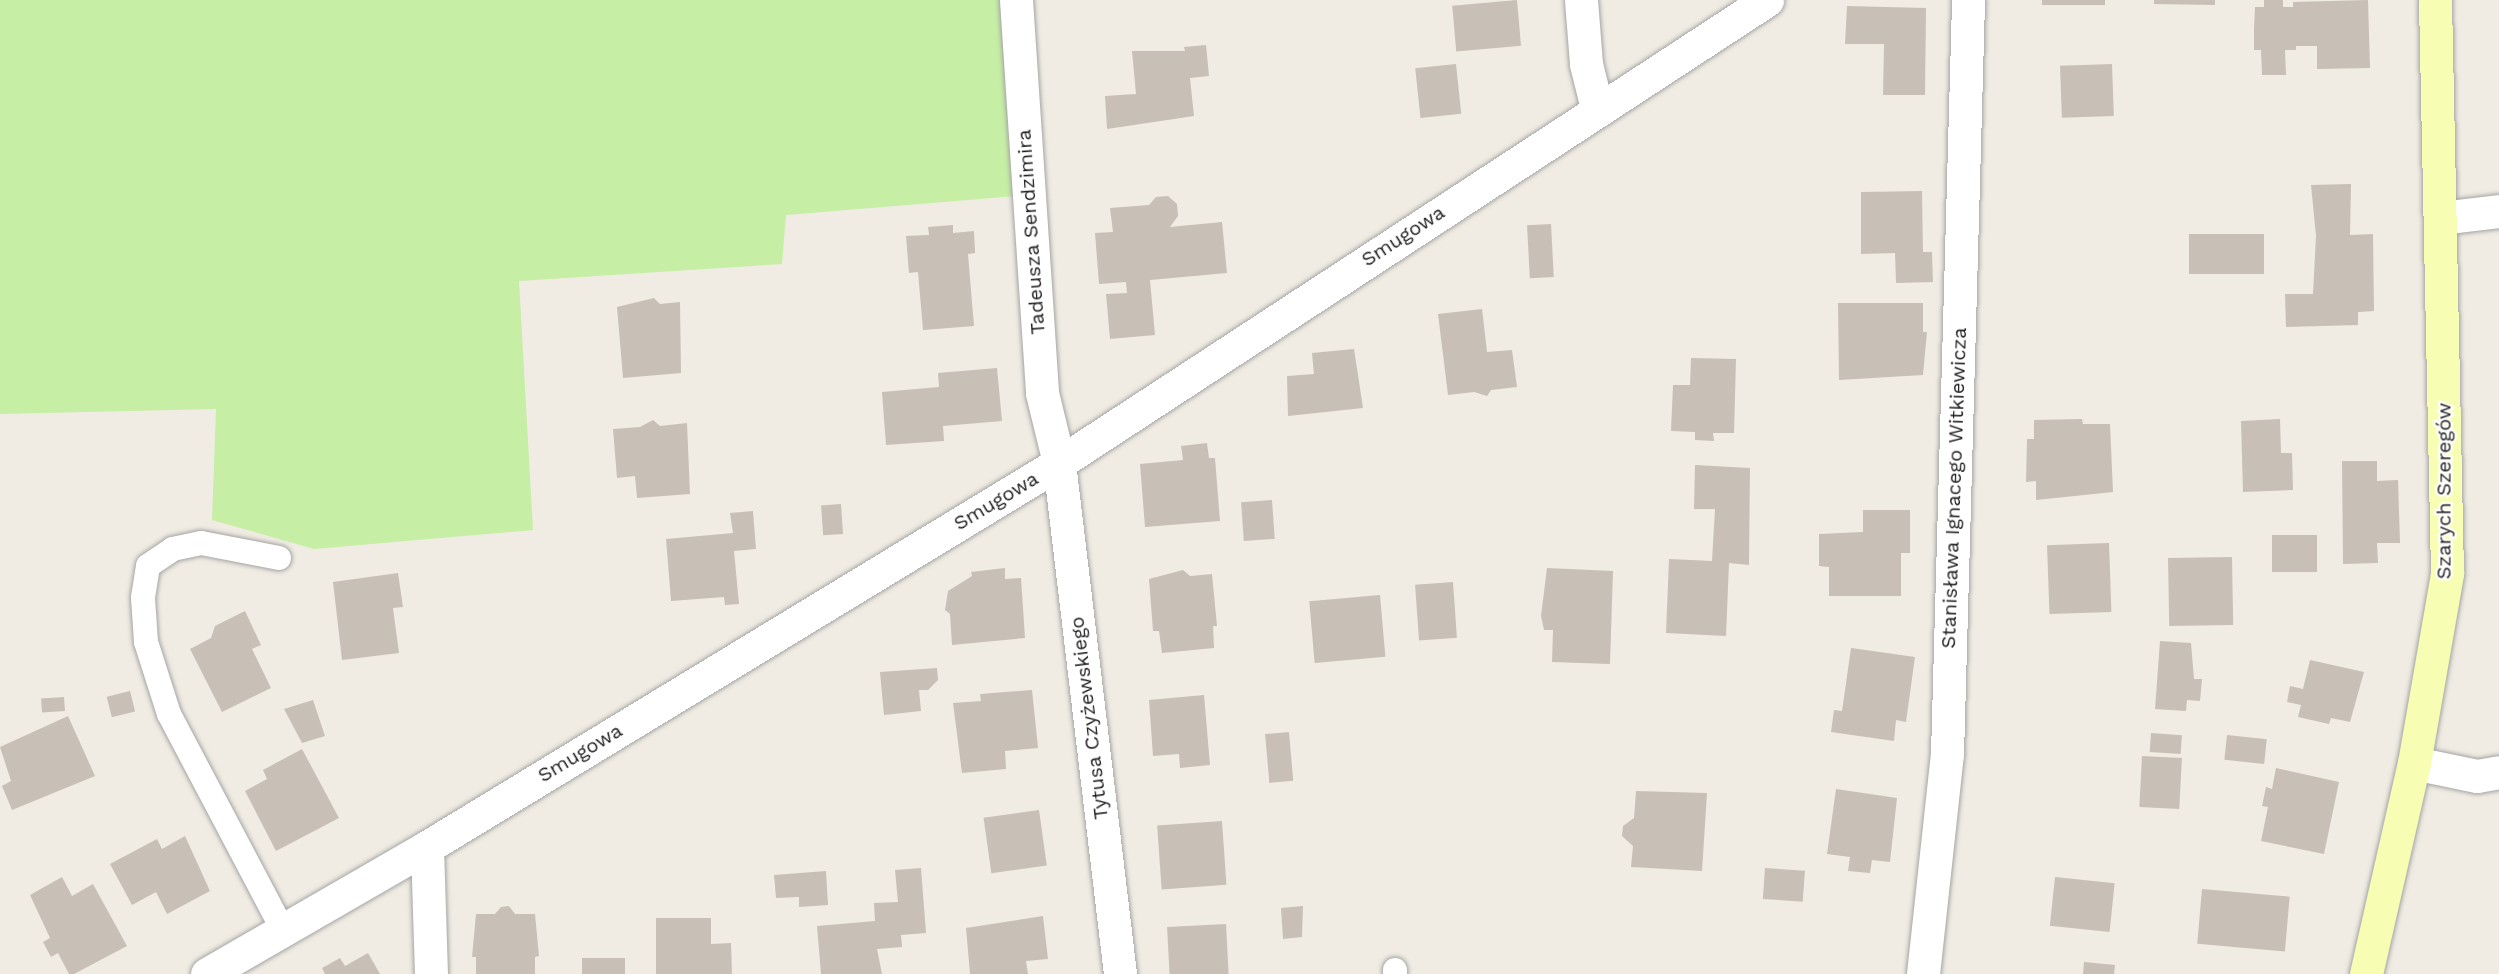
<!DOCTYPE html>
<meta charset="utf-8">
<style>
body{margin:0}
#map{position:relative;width:2499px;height:974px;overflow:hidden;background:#f0ece3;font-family:"Work Sans",sans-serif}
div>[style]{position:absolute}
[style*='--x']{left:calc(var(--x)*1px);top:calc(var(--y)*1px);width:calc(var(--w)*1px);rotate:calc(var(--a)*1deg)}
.grass>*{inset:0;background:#c6eea5}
.building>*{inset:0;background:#c8bfb6;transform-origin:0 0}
.roads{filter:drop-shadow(0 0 2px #a5a5a5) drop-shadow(0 0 2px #a5a5a5)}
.lane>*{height:24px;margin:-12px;padding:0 12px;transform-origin:12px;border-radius:12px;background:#fff}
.street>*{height:33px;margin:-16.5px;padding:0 16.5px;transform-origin:16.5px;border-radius:16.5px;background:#fff}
.secondary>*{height:33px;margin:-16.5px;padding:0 16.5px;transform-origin:16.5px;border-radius:16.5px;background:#f7feb3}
span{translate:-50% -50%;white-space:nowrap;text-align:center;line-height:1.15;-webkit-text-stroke:4.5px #fff;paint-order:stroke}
.street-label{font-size:20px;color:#1e1e1e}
</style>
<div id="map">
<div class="grass">
<div style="clip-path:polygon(0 0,1000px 0,1016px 196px,786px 215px,782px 264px,519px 281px,533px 530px,314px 549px,212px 520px,216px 409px,0 414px)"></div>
</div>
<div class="building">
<div style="left:1517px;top:0;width:46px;height:65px;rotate:85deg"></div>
<div style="left:2042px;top:0;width:63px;height:5px"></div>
<div style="clip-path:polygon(2154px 0,2215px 0,2215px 5px,2154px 4px)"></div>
<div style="clip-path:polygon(2264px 0,2283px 0,2283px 7px,2293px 7px,2293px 2px,2368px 0,2370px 68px,2317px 69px,2317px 46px,2296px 46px,2296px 50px,2285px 50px,2286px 75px,2262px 75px,2261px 50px,2254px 50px,2254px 29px,2255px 7px,2264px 7px)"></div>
<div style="clip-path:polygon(1847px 6px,1926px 8px,1925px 95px,1883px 95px,1884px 44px,1845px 44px)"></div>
<div style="clip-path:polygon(1206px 45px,1209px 76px,1190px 78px,1194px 116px,1107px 129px,1105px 96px,1136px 94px,1132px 51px,1185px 51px,1184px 47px)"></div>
<div style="left:1456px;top:64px;width:50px;height:41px;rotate:84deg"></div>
<div style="left:2112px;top:64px;width:52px;height:52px;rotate:88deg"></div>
<div style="clip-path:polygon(2351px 184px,2350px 235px,2373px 234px,2374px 311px,2358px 312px,2358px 325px,2286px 327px,2285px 294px,2313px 294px,2316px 236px,2311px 185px)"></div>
<div style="clip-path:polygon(1922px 191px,1923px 252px,1932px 252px,1933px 282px,1896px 283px,1895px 253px,1861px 254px,1861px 192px)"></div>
<div style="clip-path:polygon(1168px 196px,1177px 204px,1178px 216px,1170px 227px,1222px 222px,1227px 273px,1150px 280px,1155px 335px,1110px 339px,1106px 294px,1127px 293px,1126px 282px,1099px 284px,1095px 233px,1113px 232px,1110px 208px,1149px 205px,1156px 197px)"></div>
<div style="left:1551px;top:224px;width:53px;height:24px;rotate:87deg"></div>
<div style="clip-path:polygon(953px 225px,953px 233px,974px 231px,975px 253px,968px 254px,974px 326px,923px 330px,918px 272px,909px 273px,906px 236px,929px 235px,928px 227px)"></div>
<div style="left:2264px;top:234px;width:40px;height:75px;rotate:90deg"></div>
<div style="clip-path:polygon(654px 298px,660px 304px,680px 302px,681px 373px,623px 378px,617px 307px)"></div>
<div style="clip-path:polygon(1838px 303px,1923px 303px,1923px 332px,1927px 332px,1923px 375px,1839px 380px)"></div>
<div style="clip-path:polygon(1482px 309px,1487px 352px,1512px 350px,1517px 387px,1491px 390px,1487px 396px,1474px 392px,1448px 395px,1438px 314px)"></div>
<div style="clip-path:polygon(1354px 349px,1363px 408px,1288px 416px,1287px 376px,1314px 374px,1312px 353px)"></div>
<div style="clip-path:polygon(1691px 358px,1736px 359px,1734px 433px,1713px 433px,1714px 441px,1695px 440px,1695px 432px,1671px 431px,1673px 385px,1690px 385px)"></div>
<div style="clip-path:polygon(997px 368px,1002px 421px,943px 426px,944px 441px,886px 445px,882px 392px,939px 387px,938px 373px)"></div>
<div style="clip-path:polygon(2082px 419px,2083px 424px,2110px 424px,2113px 492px,2036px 500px,2036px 481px,2026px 482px,2027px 439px,2034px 439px,2034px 420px)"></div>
<div style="clip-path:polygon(2280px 419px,2281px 453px,2292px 453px,2293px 490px,2243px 492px,2241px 421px)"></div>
<div style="clip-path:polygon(653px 420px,660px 426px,687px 423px,690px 494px,637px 498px,635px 476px,617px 478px,613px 429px,640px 427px)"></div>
<div style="clip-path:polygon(1207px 443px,1209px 458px,1215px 458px,1220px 521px,1145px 527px,1140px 464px,1183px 460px,1181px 446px)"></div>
<div style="clip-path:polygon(2342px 461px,2377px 461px,2377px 481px,2398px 480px,2400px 543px,2377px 543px,2378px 563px,2343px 564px)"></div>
<div style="clip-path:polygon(1695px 465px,1750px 468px,1749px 565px,1729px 563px,1726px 636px,1666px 633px,1669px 559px,1712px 561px,1715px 509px,1694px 509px)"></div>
<div style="left:1272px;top:500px;width:39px;height:31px;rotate:86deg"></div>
<div style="left:841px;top:504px;width:30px;height:20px;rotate:86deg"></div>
<div style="clip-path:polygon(1863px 510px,1910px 510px,1910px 553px,1901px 553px,1901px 596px,1829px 596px,1829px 567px,1819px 566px,1819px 534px,1863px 532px)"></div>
<div style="clip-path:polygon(753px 511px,756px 549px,734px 551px,739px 604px,725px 605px,724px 597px,671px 601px,666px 539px,733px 533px,730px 513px)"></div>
<div style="left:2272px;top:535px;width:45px;height:37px"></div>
<div style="left:2109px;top:543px;width:69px;height:62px;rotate:88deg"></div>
<div style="left:2232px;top:557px;width:68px;height:64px;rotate:89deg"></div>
<div style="clip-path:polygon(1005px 568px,1005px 579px,1021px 578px,1025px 638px,952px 645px,950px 614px,945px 610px,948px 591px,972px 576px,971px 572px)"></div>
<div style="clip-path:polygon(1547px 568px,1613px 571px,1610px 664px,1552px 662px,1553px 630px,1544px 630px,1541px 616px)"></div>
<div style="clip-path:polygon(1183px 570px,1190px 576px,1212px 574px,1217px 626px,1213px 626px,1214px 648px,1162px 653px,1159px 631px,1153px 631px,1149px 579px)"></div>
<div style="clip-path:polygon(398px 573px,403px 607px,393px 608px,399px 653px,342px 660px,333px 582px)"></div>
<div style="left:1453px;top:582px;width:56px;height:38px;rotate:86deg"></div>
<div style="left:1380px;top:595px;width:62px;height:71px;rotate:85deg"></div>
<div style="clip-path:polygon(245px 611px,261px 645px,252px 649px,271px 688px,222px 712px,190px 649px,211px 638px,215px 626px)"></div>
<div style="clip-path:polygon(2160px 641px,2191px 643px,2194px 679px,2202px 679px,2200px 701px,2187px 700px,2186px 711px,2155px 709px)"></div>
<div style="clip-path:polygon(1851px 648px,1915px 657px,1906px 722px,1896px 720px,1894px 741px,1831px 732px,1834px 710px,1842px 711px)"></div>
<div style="clip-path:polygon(2310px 660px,2364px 672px,2350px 722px,2331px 718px,2329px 724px,2298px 717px,2301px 705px,2287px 702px,2290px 686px,2303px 689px)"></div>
<div style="clip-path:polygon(937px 668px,938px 680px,928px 690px,919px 690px,921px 711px,884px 715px,880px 672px)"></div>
<div style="clip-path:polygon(1032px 690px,1038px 748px,1005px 751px,1006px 769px,962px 773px,953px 703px,981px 701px,980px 694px)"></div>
<div style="left:130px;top:691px;width:21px;height:24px;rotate:76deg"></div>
<div style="clip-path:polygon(1204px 695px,1210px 765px,1180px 768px,1179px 754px,1153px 756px,1149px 700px)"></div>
<div style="left:64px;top:697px;width:14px;height:23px;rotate:86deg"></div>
<div style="clip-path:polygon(313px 700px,325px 736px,302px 743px,284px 709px)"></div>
<div style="clip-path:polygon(68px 716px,95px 776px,12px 810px,2px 786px,11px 781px,0 747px)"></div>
<div style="left:1289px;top:732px;width:49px;height:24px;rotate:85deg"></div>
<div style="left:2151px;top:733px;width:31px;height:19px;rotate:4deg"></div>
<div style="left:2227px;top:735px;width:40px;height:25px;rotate:6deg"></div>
<div style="clip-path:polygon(302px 749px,339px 818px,276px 851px,245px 791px,267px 779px,263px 770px)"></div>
<div style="left:2142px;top:756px;width:40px;height:51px;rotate:3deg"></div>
<div style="clip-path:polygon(2276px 768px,2339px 782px,2324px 854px,2261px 841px,2268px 807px,2262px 806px,2266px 787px,2272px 789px)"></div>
<div style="clip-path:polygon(1836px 789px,1897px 798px,1890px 862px,1872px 860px,1870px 873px,1848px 871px,1850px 857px,1827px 854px)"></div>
<div style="clip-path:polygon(1636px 791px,1707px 793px,1702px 871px,1631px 867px,1633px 846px,1622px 836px,1623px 826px,1634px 818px)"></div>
<div style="left:1039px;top:810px;width:56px;height:56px;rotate:82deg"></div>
<div style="left:1222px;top:821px;width:64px;height:65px;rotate:86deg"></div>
<div style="clip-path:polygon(185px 836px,210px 891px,167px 914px,156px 892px,132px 905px,110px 864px,157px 839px,162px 849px)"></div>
<div style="clip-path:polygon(921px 868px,926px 933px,901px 935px,902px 947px,877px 949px,882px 974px,821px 974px,817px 926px,875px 921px,874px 903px,898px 902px,895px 870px)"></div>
<div style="left:1765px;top:868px;width:40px;height:31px;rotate:4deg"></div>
<div style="clip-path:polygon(826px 871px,828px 905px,799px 907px,799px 897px,776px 898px,774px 875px)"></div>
<div style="clip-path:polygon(62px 877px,72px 896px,93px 884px,127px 946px,74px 974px,69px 974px,58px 953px,51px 957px,43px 942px,50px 938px,30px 895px)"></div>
<div style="left:2055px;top:877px;width:60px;height:49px;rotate:6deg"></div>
<div style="left:2202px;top:889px;width:88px;height:55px;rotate:5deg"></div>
<div style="clip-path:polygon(509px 906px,515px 914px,535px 914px,539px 956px,535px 957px,535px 974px,476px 974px,476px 957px,472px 957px,476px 914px,495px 914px,501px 907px)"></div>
<div style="clip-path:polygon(1303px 906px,1302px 937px,1283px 939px,1281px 908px)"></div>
<div style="clip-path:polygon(1043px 916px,1048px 959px,1026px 961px,1028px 974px,970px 974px,966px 928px)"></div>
<div style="clip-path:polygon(656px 918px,711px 918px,711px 944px,731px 943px,732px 974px,656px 974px)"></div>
<div style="left:1226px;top:924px;width:50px;height:59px;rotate:87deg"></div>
<div style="clip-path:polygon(368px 953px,380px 974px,325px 974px,322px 968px,340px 958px,345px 966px)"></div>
<div style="left:625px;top:958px;width:16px;height:43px;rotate:90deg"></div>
<div style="clip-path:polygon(2084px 962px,2115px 965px,2114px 974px,2083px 974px)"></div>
</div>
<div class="roads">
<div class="lane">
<div style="--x:279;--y:558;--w:79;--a:-169.1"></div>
<div style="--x:201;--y:543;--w:29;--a:168"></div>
<div style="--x:173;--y:549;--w:30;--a:146"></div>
<div style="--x:148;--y:566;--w:32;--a:99"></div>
<div style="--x:143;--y:598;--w:44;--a:86.1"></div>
<div style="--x:146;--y:642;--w:76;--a:72.3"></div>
<div style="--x:169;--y:714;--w:244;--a:62.2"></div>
<div style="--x:1395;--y:970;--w:4;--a:90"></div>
</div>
<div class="street">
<div style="--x:1016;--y:0;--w:394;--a:86.2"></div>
<div style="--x:1042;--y:393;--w:72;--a:76.3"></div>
<div style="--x:1059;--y:463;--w:515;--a:83.19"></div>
<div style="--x:1581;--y:0;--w:64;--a:85.5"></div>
<div style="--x:1586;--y:64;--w:45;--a:76"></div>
<div style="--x:2441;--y:218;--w:58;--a:-6.9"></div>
<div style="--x:2414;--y:763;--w:64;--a:11.7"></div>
<div style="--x:2477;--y:776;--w:22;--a:-10"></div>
<div style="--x:427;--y:847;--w:127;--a:88.2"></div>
<div style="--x:207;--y:974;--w:254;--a:-30"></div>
<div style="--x:427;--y:847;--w:740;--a:-31.28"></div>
<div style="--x:1059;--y:463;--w:846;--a:-33.18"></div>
<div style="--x:1923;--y:974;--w:221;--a:-83.8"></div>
<div style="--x:1947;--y:754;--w:754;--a:-88.4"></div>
</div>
<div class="secondary">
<div style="--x:2366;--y:974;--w:216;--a:-77.2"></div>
<div style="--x:2414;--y:763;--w:193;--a:-80.1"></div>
<div style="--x:2447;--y:573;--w:573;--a:-91.2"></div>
</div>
</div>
<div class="street-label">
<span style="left:1031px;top:232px;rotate:-94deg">Tadeusza Sendzimira</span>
<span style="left:1403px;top:236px;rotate:-33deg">Smugowa</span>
<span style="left:1954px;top:488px;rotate:-88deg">Stanisława Ignacego Witkiewicza</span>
<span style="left:2444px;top:491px;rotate:-90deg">Szarych Szeregów</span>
<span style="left:996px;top:501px;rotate:-31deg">Smugowa</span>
<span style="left:1089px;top:718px;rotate:-97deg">Tytusa Czyżewskiego</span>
<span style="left:580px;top:753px;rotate:-31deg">Smugowa</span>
</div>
</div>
